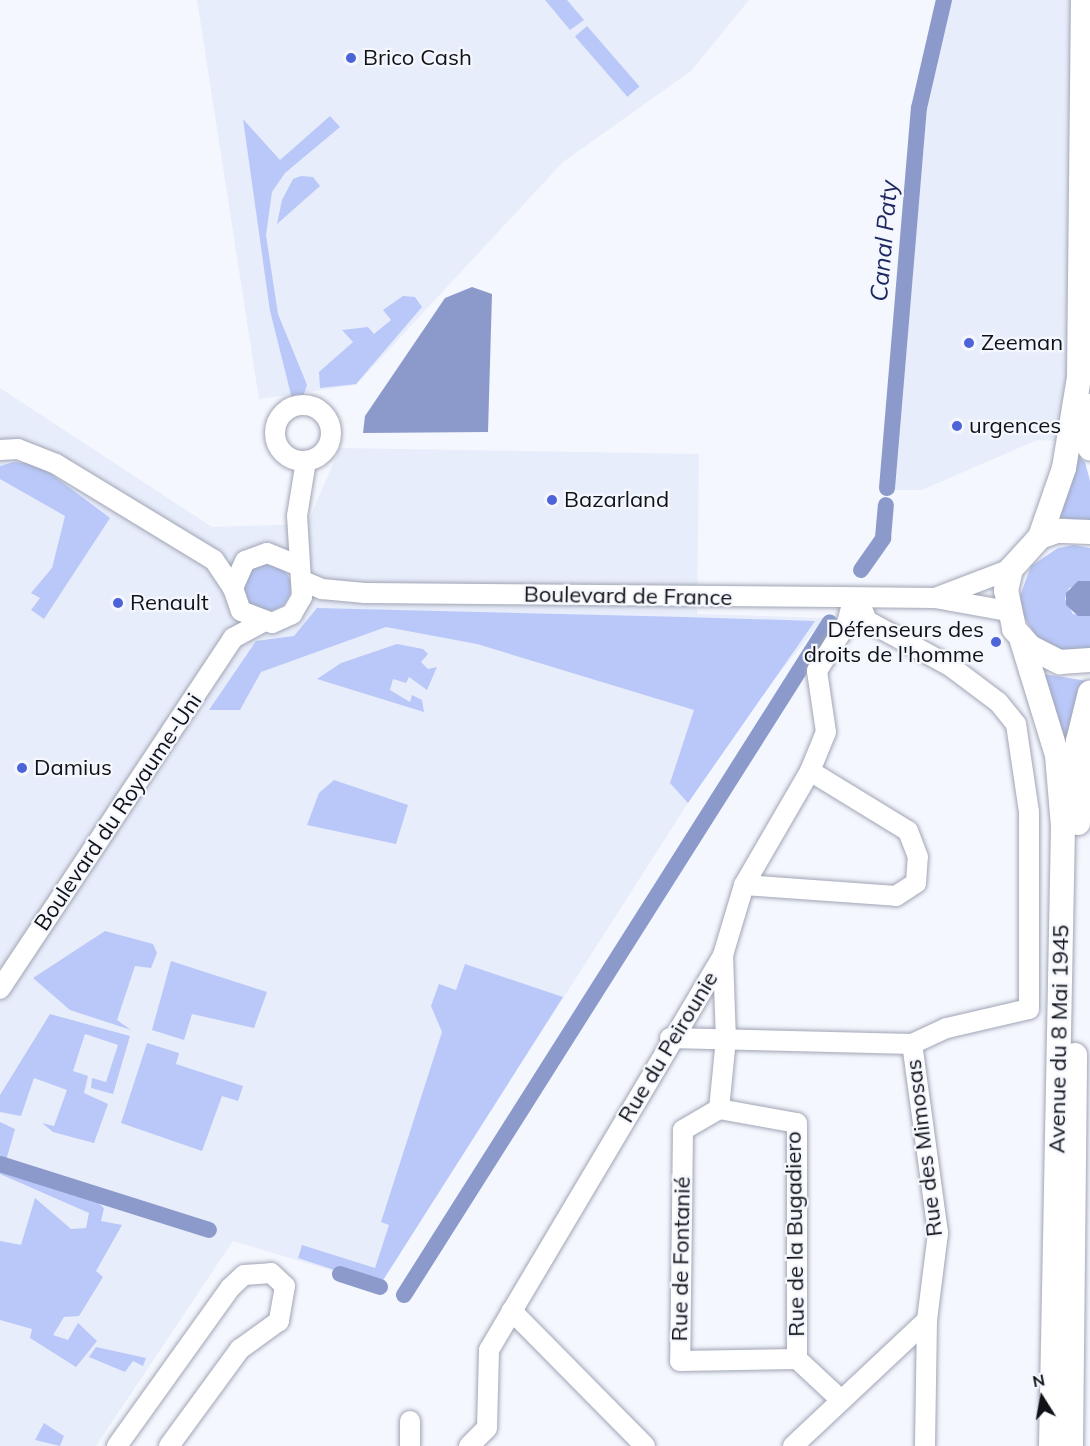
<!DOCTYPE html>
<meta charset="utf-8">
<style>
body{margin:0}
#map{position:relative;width:1090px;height:1446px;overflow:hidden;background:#f5f7fe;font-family:Mulish,sans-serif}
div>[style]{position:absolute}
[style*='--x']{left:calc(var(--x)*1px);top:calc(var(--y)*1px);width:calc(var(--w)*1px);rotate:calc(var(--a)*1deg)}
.built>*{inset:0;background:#e8edfb}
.green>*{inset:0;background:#b9c8f8;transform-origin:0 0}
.round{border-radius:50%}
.water>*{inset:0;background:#8b9acb}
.canal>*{height:16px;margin:-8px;padding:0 8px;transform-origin:8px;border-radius:8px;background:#8b9acb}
.roads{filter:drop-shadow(0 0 2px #a0a5b5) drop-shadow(0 0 2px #a0a5b5)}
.minor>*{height:20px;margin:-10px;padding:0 10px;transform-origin:10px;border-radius:10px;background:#fff}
.minor>.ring{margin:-10px;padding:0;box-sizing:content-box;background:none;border:20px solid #fff;border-radius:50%}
.major>*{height:24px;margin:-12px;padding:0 12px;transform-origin:12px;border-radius:12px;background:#fff}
.dots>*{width:16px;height:16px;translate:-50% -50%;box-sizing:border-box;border:3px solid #f5f7fe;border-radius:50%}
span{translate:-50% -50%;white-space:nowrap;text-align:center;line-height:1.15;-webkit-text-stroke:4.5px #f5f7fe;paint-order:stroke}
.poi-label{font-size:22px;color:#101218}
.left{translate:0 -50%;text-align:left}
.right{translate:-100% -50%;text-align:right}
.street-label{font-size:22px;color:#101218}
.water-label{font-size:24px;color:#1b255f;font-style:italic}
.north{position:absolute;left:1012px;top:1368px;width:60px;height:60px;-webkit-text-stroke:4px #f5f7fe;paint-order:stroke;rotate:349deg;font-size:16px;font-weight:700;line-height:24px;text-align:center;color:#101218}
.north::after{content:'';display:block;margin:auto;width:21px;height:27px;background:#101218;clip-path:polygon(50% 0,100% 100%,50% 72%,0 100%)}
</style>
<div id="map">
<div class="built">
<div style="clip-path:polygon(197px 0,749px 0,691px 71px,563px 162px,356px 385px,259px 399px)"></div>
<div style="clip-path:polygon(951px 0,1090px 0,1090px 443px,1037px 440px,922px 490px,894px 490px,927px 108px)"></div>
<div style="clip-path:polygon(0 388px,212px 527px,307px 524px,340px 448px,699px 454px,697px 614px,824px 618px,739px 723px,380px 1285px,233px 1241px,96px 1446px,0 1446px)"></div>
</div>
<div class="green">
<div style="clip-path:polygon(545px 0,567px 0,584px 20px,570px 30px)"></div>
<div style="left:587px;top:26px;width:80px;height:16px;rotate:49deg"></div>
<div style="clip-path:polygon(330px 116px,340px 127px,285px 173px,272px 192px,266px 235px,278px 314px,307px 385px,303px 397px,292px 399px,270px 311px,243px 119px,280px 160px)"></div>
<div style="clip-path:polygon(301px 176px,313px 177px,320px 186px,277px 224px,282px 200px,293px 179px)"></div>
<div style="clip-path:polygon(403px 296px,415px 297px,422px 307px,356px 384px,320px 388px,319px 372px,353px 342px,342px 330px,368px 327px,374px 334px,391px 320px,383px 310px)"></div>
<div style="clip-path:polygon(1077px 456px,1085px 462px,1090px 481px,1090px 524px,1059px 517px)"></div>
<div style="clip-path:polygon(14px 462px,38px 464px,110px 518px,44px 619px,31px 610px,40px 598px,31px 593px,52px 568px,65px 516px,0 479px,0 466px)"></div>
<div style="clip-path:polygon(1074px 545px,1090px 548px,1090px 581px,1069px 588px,1065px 599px,1073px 614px,1090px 616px,1090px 650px,1068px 653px,1038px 640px,1021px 612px,1020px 596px,1031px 566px,1058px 548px)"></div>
<div class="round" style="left:243px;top:563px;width:48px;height:48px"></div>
<div style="clip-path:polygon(317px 608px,685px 617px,815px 621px,688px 803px,670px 783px,694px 710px,477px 644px,386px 627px,261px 672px,240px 710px,209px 710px,256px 641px,294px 636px)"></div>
<div style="clip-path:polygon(397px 644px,423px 649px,428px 654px,421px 662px,428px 669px,437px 667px,427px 690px,409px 677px,406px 683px,393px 679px,390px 690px,410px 702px,412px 695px,422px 700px,424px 712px,317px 679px,341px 663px)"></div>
<div style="clip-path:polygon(1044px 674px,1087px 681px,1067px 753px)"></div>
<div style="clip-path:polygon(334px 780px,408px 805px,396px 844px,307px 825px,319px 793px)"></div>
<div style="clip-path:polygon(105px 931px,153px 944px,157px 953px,151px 968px,135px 966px,117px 1020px,131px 1030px,70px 1010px,33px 978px)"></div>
<div style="clip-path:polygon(171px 961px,267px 992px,254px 1028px,192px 1014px,184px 1040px,152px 1030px)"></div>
<div style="clip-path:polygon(465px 964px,563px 997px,380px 1285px,298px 1258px,302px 1245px,375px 1268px,389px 1225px,381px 1222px,442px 1032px,431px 1006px,439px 984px,456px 990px)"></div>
<div style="clip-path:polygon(50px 1014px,130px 1036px,113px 1094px,91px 1088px,92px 1078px,106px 1082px,118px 1045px,85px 1034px,73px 1071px,88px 1076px,84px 1093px,108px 1104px,94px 1143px,53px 1132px,42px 1123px,54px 1126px,67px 1090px,34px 1078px,21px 1116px,0 1112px,0 1095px)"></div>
<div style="clip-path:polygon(147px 1043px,179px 1053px,176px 1064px,243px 1086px,238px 1101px,222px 1096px,202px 1151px,121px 1123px)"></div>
<div style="clip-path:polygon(0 1122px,15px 1129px,5px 1164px,0 1162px)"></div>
<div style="clip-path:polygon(0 1169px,93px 1198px,104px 1208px,101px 1221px,122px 1225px,96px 1271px,103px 1277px,79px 1316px,64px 1317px,53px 1335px,68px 1340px,78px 1323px,97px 1341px,76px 1367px,30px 1338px,32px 1329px,0 1320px,0 1241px,21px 1245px,35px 1198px,71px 1229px,86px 1228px,89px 1213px,0 1174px)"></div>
<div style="clip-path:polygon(96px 1347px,146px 1358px,143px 1366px,133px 1361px,125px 1372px,89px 1357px)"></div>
<div style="clip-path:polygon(44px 1423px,64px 1436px,60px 1446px,35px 1440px)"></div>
</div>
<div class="water">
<div style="clip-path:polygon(472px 287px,492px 294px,488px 432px,363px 433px,365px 416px,445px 298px)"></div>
<div style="clip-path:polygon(1090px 581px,1090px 616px,1078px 616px,1066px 605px,1066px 593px,1078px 581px)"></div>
</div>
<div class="canal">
<div style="--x:887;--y:488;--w:381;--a:-85.2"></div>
<div style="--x:919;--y:108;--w:111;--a:-77"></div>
<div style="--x:861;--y:570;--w:39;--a:-55"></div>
<div style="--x:883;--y:538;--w:33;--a:-85"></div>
<div style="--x:0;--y:1164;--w:219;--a:17.5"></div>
<div style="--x:340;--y:1274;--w:42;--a:18"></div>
<div style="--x:404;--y:1295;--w:796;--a:-57.67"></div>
</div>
<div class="roads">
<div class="minor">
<div class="ring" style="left:275px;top:405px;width:36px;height:36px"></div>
<div style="--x:0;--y:450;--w:18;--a:-3"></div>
<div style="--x:18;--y:449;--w:41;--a:21.5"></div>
<div style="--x:56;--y:464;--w:185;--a:31.3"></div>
<div style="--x:214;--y:560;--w:34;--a:56"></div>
<div style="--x:297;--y:565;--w:32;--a:-158"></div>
<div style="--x:267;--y:553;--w:23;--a:160"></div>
<div style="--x:245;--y:561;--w:30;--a:114"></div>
<div style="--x:233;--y:588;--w:24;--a:71"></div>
<div style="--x:241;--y:611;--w:33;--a:21"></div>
<div style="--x:272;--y:623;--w:22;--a:-24"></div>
<div style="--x:292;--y:614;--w:20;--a:-60"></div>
<div style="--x:302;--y:597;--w:81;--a:-93.5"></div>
<div style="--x:297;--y:516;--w:56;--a:-80.7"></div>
<div style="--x:303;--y:581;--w:21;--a:23"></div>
<div style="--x:322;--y:589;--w:43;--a:5.3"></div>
<div style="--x:365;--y:593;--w:570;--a:0.5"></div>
<div style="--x:935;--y:598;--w:73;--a:10.2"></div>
<div style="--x:935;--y:598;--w:81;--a:-20.9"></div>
<div style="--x:744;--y:885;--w:152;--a:4.1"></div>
<div style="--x:896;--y:896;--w:24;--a:-33"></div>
<div style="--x:916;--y:883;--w:26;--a:-86"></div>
<div style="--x:918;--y:857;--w:28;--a:-111"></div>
<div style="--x:908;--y:831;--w:115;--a:-148.5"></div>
<div style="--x:723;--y:955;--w:84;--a:88"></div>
<div style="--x:726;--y:1039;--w:70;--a:95.7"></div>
<div style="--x:719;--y:1109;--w:79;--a:10.2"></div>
<div style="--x:797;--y:1123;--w:236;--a:90"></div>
<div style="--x:0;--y:989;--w:421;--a:-56.4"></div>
<div style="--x:233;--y:638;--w:32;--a:-28"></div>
<div style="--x:670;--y:1038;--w:242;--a:1.4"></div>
<div style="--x:912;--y:1044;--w:38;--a:-25"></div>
<div style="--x:947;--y:1028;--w:84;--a:-13"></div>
<div style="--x:1029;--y:1009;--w:197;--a:-90"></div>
<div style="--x:1029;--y:812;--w:89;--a:-98.4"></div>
<div style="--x:1016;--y:724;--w:28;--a:-129"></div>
<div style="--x:998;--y:702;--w:60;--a:-143.1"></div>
<div style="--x:950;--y:666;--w:94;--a:-151.5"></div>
<div style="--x:867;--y:621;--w:22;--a:-112"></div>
<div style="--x:719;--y:1109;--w:42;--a:149.7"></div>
<div style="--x:683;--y:1130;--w:231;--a:90.7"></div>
<div style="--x:680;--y:1361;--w:117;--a:-1"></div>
<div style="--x:797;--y:1359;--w:60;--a:43"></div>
<div style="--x:117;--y:1446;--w:194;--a:-54.4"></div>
<div style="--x:230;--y:1288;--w:19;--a:-43"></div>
<div style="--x:244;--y:1275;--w:27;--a:-4"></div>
<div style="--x:271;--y:1273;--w:19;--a:43"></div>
<div style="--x:285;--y:1286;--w:36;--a:100"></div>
<div style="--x:279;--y:1321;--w:48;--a:144.3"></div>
<div style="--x:240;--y:1349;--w:120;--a:126.2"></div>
<div style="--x:410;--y:1446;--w:25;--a:-90"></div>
<div style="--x:469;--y:1446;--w:25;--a:-45"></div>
<div style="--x:487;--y:1428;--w:78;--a:-88.5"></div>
<div style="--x:489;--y:1350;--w:45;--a:-59.5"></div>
<div style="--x:645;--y:1446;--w:190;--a:-134.6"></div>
<div style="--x:512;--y:1311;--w:414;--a:-59.3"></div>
<div style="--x:723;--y:955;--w:73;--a:-73.3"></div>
<div style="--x:744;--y:885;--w:132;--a:-59.9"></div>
<div style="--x:810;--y:771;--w:42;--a:-67.7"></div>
<div style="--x:826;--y:732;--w:62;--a:-98.4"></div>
<div style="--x:817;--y:671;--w:57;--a:-58"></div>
<div style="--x:847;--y:623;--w:24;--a:-75"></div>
<div style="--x:793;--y:1446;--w:184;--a:-43.2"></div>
<div style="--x:927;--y:1320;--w:88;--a:-82.8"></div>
<div style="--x:938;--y:1233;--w:191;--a:-97.8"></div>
<div style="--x:925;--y:1446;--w:126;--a:-89.1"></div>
</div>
<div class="major">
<div style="--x:1083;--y:404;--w:45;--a:81"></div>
<div style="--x:1090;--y:532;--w:33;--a:-178"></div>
<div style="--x:1057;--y:531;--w:18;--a:161"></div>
<div style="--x:1040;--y:537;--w:43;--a:132.2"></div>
<div style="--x:1011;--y:569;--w:22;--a:103"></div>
<div style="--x:1006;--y:590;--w:40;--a:78"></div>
<div style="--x:1014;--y:629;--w:24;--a:48"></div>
<div style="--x:1030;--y:647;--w:34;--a:27"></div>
<div style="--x:1060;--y:662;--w:30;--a:-4"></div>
<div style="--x:1040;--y:537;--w:73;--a:-70.8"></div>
<div style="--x:1064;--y:468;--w:92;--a:-80.6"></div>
<div style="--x:1079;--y:377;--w:377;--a:-89.4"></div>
<div style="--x:1021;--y:638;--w:122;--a:72.9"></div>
<div style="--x:1057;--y:755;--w:72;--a:85.2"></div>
<div style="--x:1063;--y:827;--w:619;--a:91.11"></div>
<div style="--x:1078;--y:823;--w:82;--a:-90"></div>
<div style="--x:1078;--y:741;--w:50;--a:-76.2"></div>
<div style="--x:1071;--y:1446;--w:391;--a:-89.4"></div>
</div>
</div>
<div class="dots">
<div style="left:351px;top:58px;background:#4d63d8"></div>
<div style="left:969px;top:343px;background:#4d63d8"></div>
<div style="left:957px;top:426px;background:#4d63d8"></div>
<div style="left:552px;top:500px;background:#4d63d8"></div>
<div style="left:118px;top:603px;background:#4d63d8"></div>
<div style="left:996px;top:642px;background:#4d63d8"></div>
<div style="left:22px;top:768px;background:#4d63d8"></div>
</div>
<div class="poi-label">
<span class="left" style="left:363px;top:58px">Brico Cash</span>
<span class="left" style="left:981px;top:343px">Zeeman</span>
<span class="left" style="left:969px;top:426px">urgences</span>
<span class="left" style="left:564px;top:500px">Bazarland</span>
<span class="left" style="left:130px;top:603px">Renault</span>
<span class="right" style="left:984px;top:642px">Défenseurs des<br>droits de l'homme</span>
<span class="left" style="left:34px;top:768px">Damius</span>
</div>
<div class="street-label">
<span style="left:628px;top:596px;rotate:1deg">Boulevard de France</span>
<span style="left:118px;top:812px;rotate:-56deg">Boulevard du Royaume-Uni</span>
<span style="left:1059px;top:1039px;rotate:-89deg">Avenue du 8 Mai 1945</span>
<span style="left:668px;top:1047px;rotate:-59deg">Rue du Peirounie</span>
<span style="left:924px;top:1148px;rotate:-97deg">Rue des Mimosas</span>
<span style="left:795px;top:1234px;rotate:-91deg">Rue de la Bugadiero</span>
<span style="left:681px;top:1259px;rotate:-89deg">Rue de Fontanié</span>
</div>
<div class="water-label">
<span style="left:884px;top:241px;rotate:-85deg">Canal Paty</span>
</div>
<div class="north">N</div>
</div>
